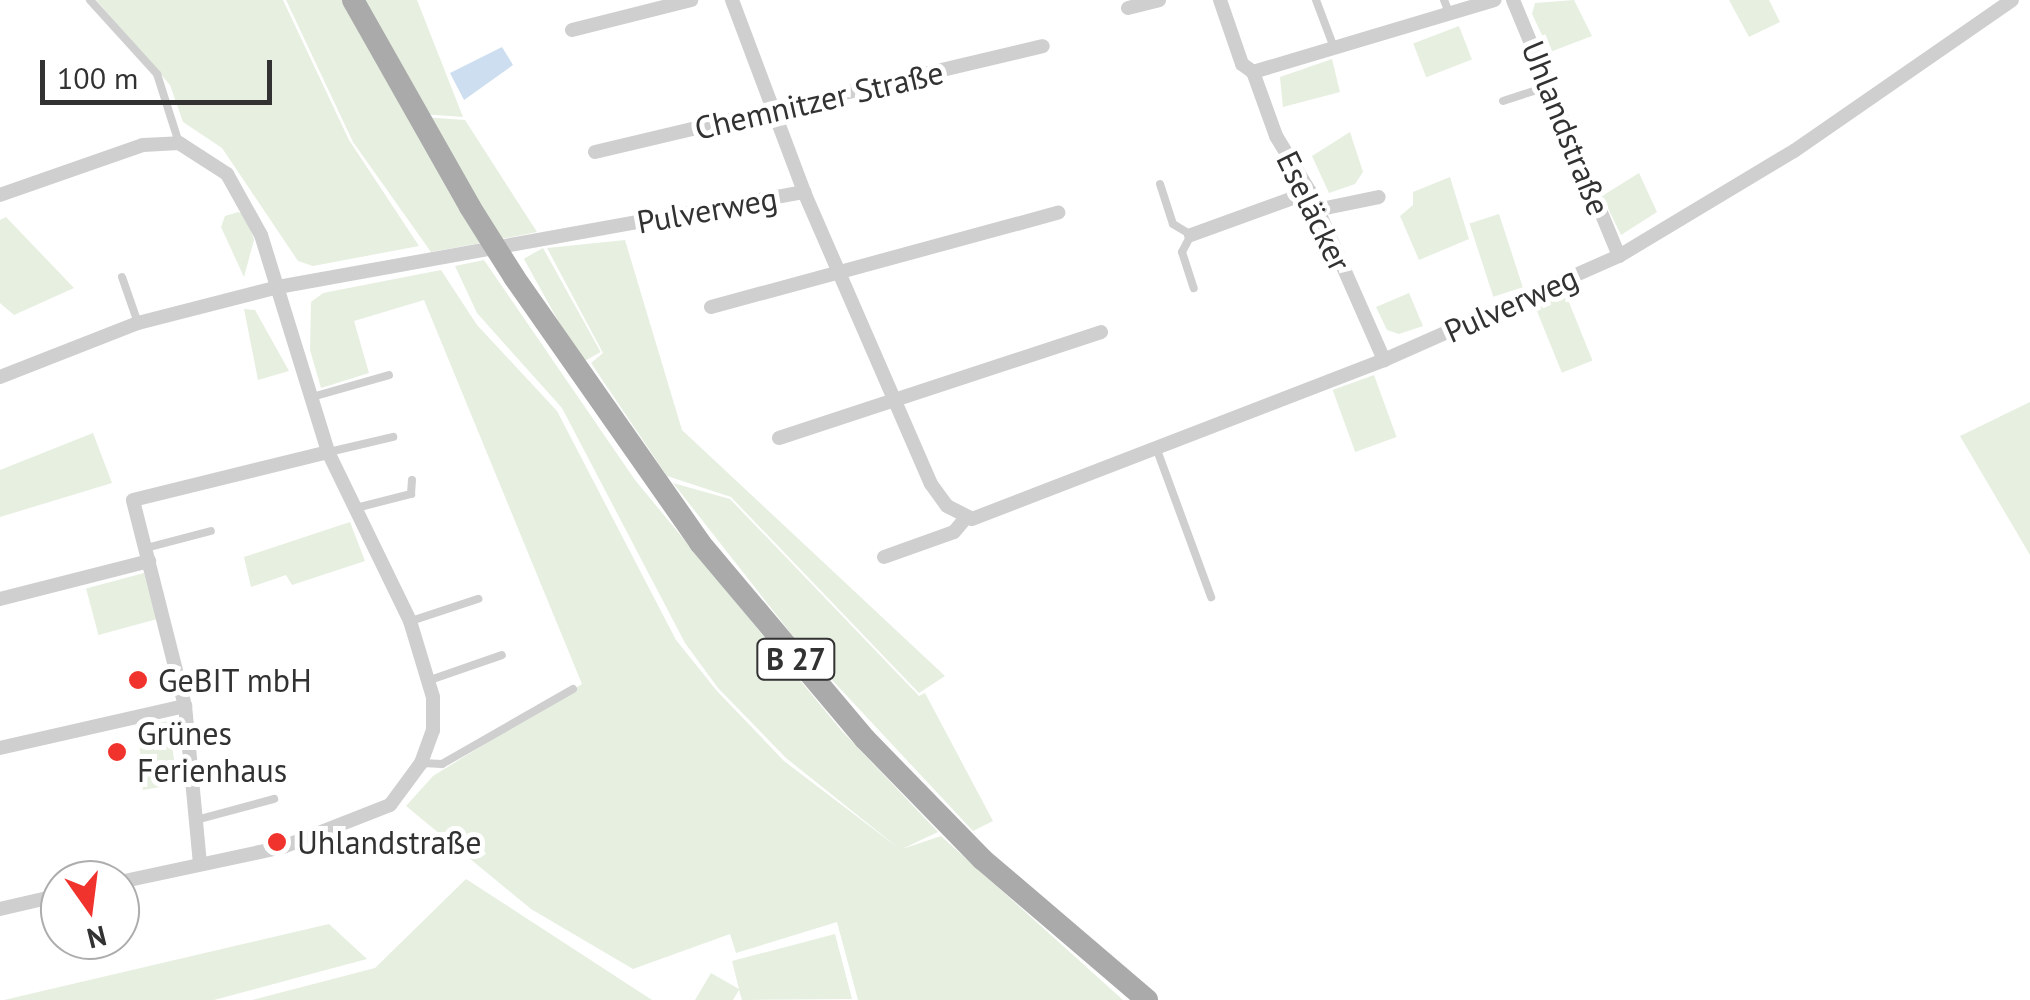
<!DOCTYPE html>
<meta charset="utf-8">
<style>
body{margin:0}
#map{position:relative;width:2030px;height:1000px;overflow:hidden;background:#fff;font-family:"PT Sans",sans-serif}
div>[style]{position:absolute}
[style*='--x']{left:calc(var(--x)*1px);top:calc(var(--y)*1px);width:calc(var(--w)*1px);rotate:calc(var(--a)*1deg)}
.green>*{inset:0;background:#e6efe0;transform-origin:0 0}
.water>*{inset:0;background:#ccdeef}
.lane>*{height:8px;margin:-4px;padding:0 4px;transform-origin:4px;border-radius:4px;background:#cfcfcf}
.street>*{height:14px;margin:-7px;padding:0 7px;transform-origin:7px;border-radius:7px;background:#cfcfcf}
.primary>*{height:22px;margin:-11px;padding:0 11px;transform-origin:11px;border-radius:11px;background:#aaa}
.primary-bridge>*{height:22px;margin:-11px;padding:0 11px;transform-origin:11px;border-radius:11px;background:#aaa}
.dots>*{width:28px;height:28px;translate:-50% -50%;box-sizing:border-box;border:5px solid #fff;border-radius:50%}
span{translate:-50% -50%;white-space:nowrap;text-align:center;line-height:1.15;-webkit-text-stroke:10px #fff;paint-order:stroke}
.shield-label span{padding:2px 8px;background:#fff;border:2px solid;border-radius:8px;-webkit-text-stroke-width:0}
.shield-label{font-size:30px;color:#323232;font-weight:700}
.street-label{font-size:32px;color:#323232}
.poi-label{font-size:32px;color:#323232}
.left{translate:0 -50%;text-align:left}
.north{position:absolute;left:40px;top:860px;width:100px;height:100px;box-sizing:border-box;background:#fff;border:2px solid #adadad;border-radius:50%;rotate:166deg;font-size:28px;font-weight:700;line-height:40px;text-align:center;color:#323232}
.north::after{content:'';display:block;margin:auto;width:35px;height:45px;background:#f1332d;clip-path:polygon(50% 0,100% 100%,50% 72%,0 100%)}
.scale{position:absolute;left:40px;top:60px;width:232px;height:45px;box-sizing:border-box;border:5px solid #323232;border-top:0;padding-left:12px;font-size:30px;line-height:35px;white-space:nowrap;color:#323232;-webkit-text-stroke:8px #fff;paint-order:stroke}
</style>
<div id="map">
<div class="green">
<div style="clip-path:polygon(96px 0,283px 0,349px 140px,419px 246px,313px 266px,298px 261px,222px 148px,183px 122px,170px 85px)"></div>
<div style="clip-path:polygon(286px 0,353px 0,486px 242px,431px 252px,353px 142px)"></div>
<div style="clip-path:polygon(362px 0,417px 0,463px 117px,422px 114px)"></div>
<div style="clip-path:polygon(1574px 0,1592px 36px,1550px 52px,1532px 14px,1535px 3px)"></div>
<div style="clip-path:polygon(1729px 0,1769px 0,1780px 22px,1749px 37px)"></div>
<div style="left:1459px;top:26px;width:36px;height:49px;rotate:69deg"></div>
<div style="clip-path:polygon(1332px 59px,1340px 92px,1283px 107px,1280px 77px)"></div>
<div style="clip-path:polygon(423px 117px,465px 120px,537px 232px,496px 240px)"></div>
<div style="clip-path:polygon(1350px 132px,1363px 172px,1355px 184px,1329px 193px,1312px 156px)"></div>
<div style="clip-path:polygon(1639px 173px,1657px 212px,1621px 235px,1602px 196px)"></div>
<div style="clip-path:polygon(1450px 177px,1469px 239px,1419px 260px,1400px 216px,1413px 205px,1413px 192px)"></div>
<div style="clip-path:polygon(238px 212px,246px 215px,254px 240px,244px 277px,221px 227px,225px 216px)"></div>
<div style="left:1499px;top:214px;width:77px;height:31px;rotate:72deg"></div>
<div style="clip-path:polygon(6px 217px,74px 288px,14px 315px,0 303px,0 220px)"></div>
<div style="clip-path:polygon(625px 240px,682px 430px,945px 676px,919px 693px,731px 497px,667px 476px,591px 363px,603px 353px,547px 248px)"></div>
<div style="left:543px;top:248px;width:119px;height:22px;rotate:61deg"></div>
<div style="clip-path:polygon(484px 260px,635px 480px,841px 730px,938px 832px,902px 849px,941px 836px,1123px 1000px,858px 1000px,837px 922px,736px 953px,730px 934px,633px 969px,531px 909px,406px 806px,433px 776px,582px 684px,424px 300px,354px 321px,369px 373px,321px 388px,310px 350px,311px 302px,323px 293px,441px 270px,477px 325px,557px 411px,676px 640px,717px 691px,784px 761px,901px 850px,786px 758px,718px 688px,685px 643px,562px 408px,477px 313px,455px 266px)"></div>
<div style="left:1564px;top:290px;width:76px;height:33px;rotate:68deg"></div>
<div style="clip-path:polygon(1409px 293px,1423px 326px,1399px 334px,1387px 330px,1376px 307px)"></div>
<div style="clip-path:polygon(244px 309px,255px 310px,289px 371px,258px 380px)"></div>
<div style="left:1374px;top:375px;width:66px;height:44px;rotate:70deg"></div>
<div style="clip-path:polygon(2030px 402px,2030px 555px,1960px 436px)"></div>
<div style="clip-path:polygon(93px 433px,112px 483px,0 517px,0 470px)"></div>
<div style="clip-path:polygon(673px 483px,730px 499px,919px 696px,925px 693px,993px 821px,973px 831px,804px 650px)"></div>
<div style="clip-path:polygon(350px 522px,365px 561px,292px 585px,286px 575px,251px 587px,244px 557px)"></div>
<div style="left:144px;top:573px;width:48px;height:60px;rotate:75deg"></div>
<div style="clip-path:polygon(169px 721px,177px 784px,143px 790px,138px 727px)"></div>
<div style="clip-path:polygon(466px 879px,652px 1000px,252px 1000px,375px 968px)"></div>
<div style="clip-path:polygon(329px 924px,367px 959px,214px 1000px,4px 1000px)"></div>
<div style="clip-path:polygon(835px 934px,852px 999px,742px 1000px,739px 990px,733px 1000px,695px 1000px,711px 973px,739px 989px,732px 961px)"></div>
</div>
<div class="water">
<div style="clip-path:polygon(502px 47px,513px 65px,464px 100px,450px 73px)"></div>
</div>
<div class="lane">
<div style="--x:90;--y:0;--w:100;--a:47.8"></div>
<div style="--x:157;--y:74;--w:72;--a:72.3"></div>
<div style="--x:1316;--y:0;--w:48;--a:69.3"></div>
<div style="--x:1444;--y:0;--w:11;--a:68"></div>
<div style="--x:1503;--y:101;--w:48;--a:-18.1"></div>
<div style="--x:1160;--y:184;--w:42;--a:72"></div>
<div style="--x:1173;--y:224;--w:21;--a:31"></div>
<div style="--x:1191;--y:235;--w:19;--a:118"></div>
<div style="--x:1182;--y:252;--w:38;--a:72"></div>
<div style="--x:122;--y:277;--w:49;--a:70.8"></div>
<div style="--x:312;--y:397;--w:80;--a:-15.9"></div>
<div style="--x:1157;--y:450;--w:157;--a:69.8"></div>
<div style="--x:329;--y:452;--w:66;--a:-13.2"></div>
<div style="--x:356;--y:508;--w:57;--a:-14.3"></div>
<div style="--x:411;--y:494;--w:14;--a:-86"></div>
<div style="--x:146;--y:548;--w:67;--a:-14.7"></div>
<div style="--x:411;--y:621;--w:71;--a:-18.2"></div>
<div style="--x:430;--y:680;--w:76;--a:-19.1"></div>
<div style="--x:422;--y:763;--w:20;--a:3"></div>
<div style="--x:442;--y:764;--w:151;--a:-29.8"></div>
<div style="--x:196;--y:820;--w:81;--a:-15.1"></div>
</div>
<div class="street">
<div style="--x:732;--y:0;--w:205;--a:69.4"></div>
<div style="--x:804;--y:192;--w:318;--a:66.5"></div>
<div style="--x:931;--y:484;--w:27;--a:54"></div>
<div style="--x:947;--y:506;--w:28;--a:27"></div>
<div style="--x:972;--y:519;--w:442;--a:-21.1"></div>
<div style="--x:1384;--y:360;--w:257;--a:-23.9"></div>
<div style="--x:1619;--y:256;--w:204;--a:-31"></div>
<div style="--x:1794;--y:151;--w:265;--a:-34.7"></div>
<div style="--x:1220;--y:0;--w:68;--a:71"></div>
<div style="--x:1242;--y:64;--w:14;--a:36"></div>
<div style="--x:1253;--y:72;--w:68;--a:70.2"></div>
<div style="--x:1276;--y:136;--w:66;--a:58.7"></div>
<div style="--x:1310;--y:192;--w:184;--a:66.2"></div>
<div style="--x:1513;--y:0;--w:277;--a:67.5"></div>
<div style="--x:1128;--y:8;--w:32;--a:-14"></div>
<div style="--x:572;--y:30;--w:123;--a:-14.1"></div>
<div style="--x:1253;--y:72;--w:252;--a:-16.6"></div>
<div style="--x:595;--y:152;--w:460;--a:-13.3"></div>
<div style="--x:0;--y:195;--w:151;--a:-19.3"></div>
<div style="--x:143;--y:145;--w:36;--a:-3"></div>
<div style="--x:179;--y:143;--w:57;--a:32.9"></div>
<div style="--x:227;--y:174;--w:70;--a:60.9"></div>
<div style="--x:261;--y:235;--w:227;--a:72.8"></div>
<div style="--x:328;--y:452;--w:188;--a:64.1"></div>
<div style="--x:410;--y:621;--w:79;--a:73.2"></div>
<div style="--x:433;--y:697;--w:33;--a:90"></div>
<div style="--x:433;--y:730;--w:35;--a:110"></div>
<div style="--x:421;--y:763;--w:52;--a:126.4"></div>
<div style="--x:390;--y:805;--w:115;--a:158.6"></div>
<div style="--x:283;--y:847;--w:167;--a:167.9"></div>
<div style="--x:1316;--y:210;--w:64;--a:-11.7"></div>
<div style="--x:1191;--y:235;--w:127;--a:-19.9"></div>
<div style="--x:711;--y:307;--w:360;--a:-15.2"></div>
<div style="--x:0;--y:377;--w:148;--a:-21.4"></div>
<div style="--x:138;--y:323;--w:145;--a:-14.4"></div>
<div style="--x:278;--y:287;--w:535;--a:-10.24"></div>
<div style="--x:779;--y:438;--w:339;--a:-18.2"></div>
<div style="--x:884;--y:557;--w:74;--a:-19.7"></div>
<div style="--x:954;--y:532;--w:17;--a:-50"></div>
<div style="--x:0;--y:599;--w:154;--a:-14.3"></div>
<div style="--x:0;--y:748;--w:190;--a:-12.8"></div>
<div style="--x:200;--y:864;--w:159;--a:-95.4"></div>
<div style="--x:185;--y:706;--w:212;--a:-104.2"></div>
<div style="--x:133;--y:500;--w:201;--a:-13.8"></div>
<div style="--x:0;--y:909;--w:62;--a:-13.1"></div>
</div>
<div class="primary">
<div style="--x:353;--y:0;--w:238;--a:60.5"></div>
<div style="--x:514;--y:277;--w:325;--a:55"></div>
<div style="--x:700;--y:543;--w:256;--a:49.9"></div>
<div style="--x:865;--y:739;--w:168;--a:45.7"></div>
<div style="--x:982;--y:859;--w:217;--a:40.5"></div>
</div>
<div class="primary-bridge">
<div style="--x:470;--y:207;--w:83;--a:57.8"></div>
</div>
<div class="dots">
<div style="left:138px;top:680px;background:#f1332d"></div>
<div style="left:117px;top:752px;background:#f1332d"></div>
<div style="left:277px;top:842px;background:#f1332d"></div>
</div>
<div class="shield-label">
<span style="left:796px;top:659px">B 27</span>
</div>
<div class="street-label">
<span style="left:819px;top:100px;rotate:-13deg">Chemnitzer Straße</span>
<span style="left:1566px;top:128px;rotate:68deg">Uhlandstraße</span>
<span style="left:707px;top:210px;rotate:-10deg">Pulverweg</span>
<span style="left:1314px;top:211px;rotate:64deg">Eseläcker</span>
<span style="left:1511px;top:304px;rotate:-24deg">Pulverweg</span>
</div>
<div class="poi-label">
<span class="left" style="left:158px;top:680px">GeBIT mbH</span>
<span class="left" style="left:137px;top:752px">Grünes<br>Ferienhaus</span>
<span class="left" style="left:297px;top:842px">Uhlandstraße</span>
</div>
<div class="north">N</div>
<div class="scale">100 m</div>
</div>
